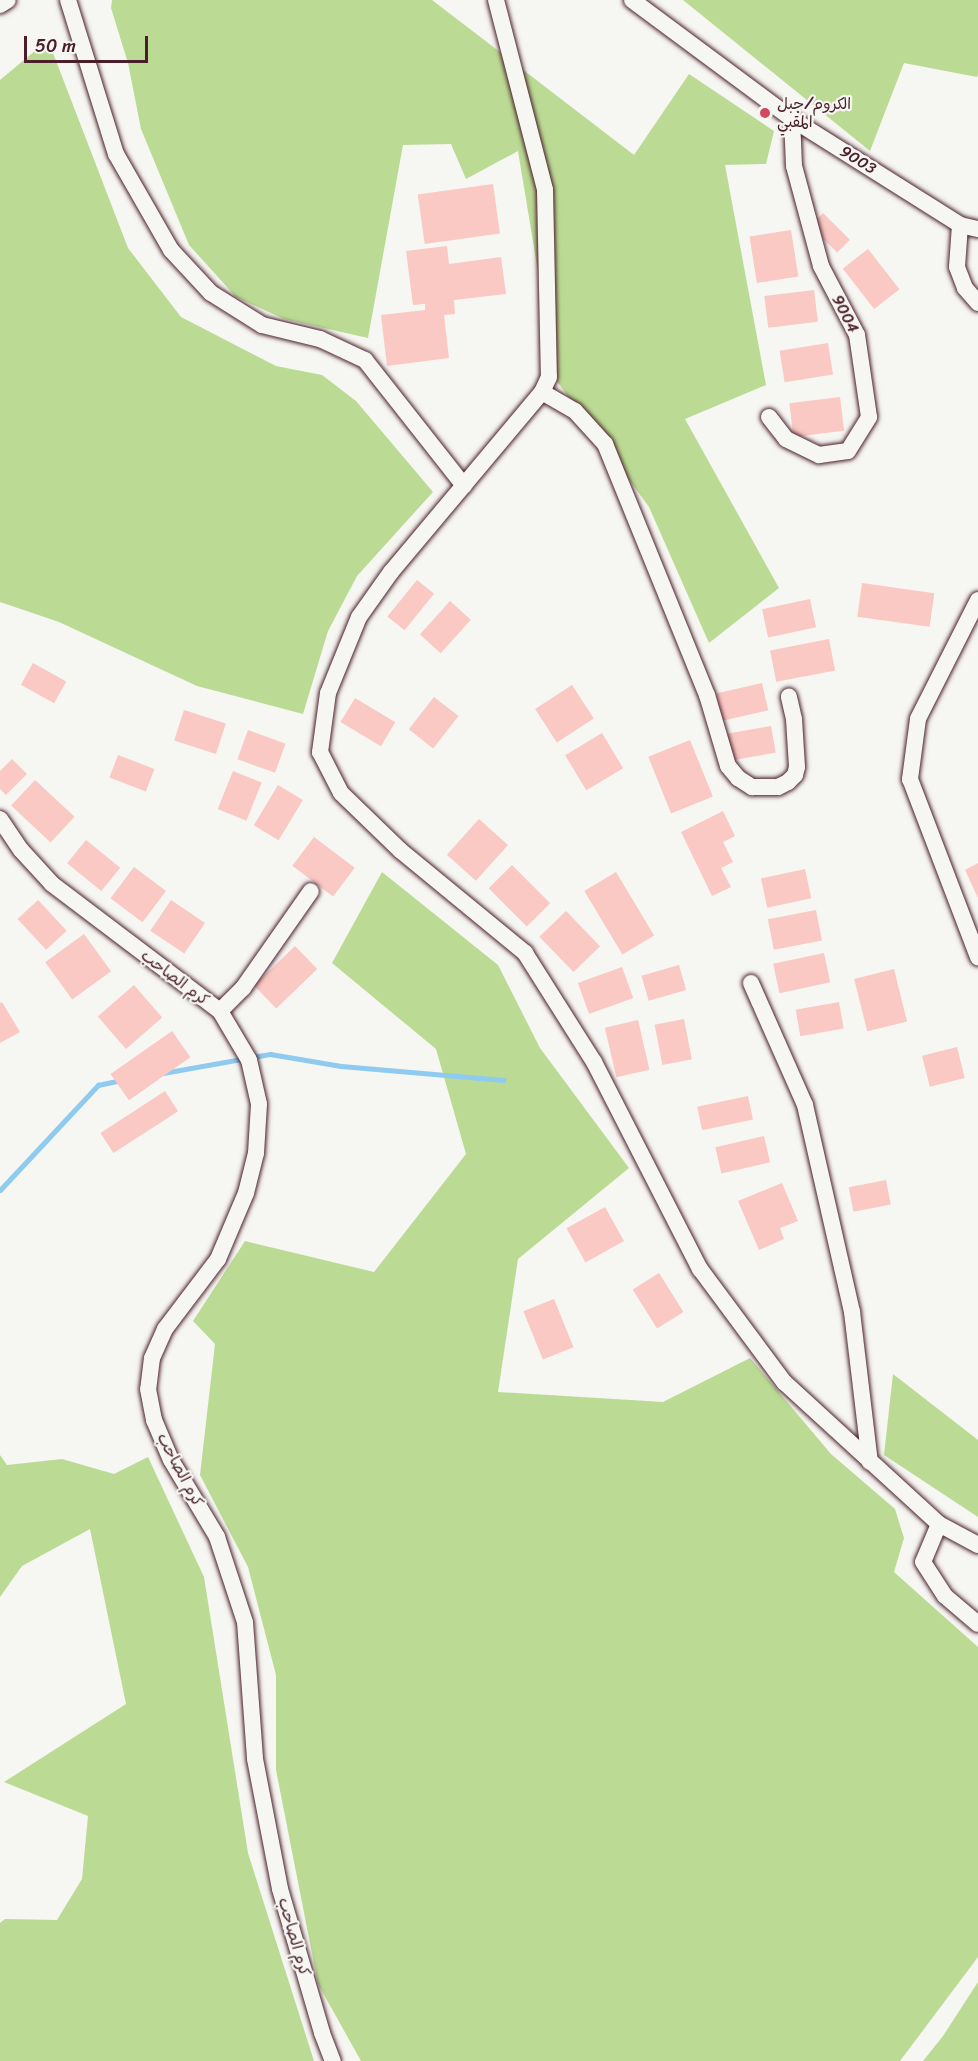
<!DOCTYPE html>
<meta charset="utf-8">
<style>
body{margin:0}
#map{position:relative;width:978px;height:2061px;overflow:hidden;background:#f6f6f2;font-family:Sriracha,"Playpen Sans Arabic",sans-serif}
div>[style]{position:absolute}
[style*='--x']{left:calc(var(--x)*1px);top:calc(var(--y)*1px);width:calc(var(--w)*1px);rotate:calc(var(--a)*1deg)}
.green>*{inset:0;background:#bbdb94}
.stream>*{height:5px;margin:-2.5px;padding:0 2.5px;transform-origin:2.5px;border-radius:2.5px;background:#8fcaef}
.building>*{inset:0;background:#fac9c3;transform-origin:0 0}
.roads{filter:drop-shadow(0 0 2px #4a1f2b) drop-shadow(0 0 2px #4a1f2b)}
.minor>*{height:16px;margin:-8px;padding:0 8px;transform-origin:8px;border-radius:8px;background:#f6f6f2}
.dots>*{width:16px;height:16px;translate:-50% -50%;box-sizing:border-box;border:3px solid #f6f6f2;border-radius:50%}
span{translate:-50% -50%;white-space:nowrap;text-align:center;line-height:1.15;-webkit-text-stroke:4.5px #f6f6f2;paint-order:stroke}
.poi-label{font-size:16px;color:#4a1f2b}
.left{translate:0 -50%;text-align:left}
.street-label{font-size:16px;color:#4a1f2b}
.scale{position:absolute;left:24px;top:36px;width:124px;height:27px;box-sizing:border-box;border:3px solid #4a1f2b;border-top:0;padding-left:8px;font-size:18px;line-height:21px;white-space:nowrap;color:#4a1f2b;-webkit-text-stroke:4px #f6f6f2;paint-order:stroke}
</style>
<div id="map">
<div class="green">
<div style="clip-path:polygon(112px 0,432px 0,634px 155px,689px 74px,774px 131px,766px 164px,725px 165px,766px 385px,685px 419px,779px 588px,709px 643px,649px 507px,556px 380px,518px 151px,466px 179px,451px 144px,403px 145px,368px 338px,284px 319px,236px 297px,189px 245px,141px 129px,128px 63px,111px 8px)"></div>
<div style="clip-path:polygon(683px 0,978px 0,978px 74px,977px 77px,904px 63px,870px 151px)"></div>
<div style="clip-path:polygon(48px 40px,128px 248px,181px 317px,276px 366px,322px 375px,356px 401px,433px 492px,357px 576px,328px 631px,303px 714px,197px 686px,59px 622px,0 602px,0 80px)"></div>
<div style="clip-path:polygon(382px 872px,498px 965px,540px 1048px,629px 1168px,518px 1259px,498px 1392px,663px 1402px,750px 1358px,831px 1454px,895px 1509px,904px 1538px,894px 1572px,978px 1647px,978px 1957px,900px 2061px,361px 2061px,318px 1984px,276px 1770px,276px 1675px,248px 1567px,200px 1475px,215px 1344px,193px 1321px,245px 1241px,374px 1272px,466px 1154px,436px 1049px,332px 963px)"></div>
<div style="clip-path:polygon(893px 1374px,978px 1440px,978px 1517px,884px 1455px)"></div>
<div style="clip-path:polygon(0 1455px,7px 1465px,62px 1459px,114px 1474px,148px 1457px,204px 1577px,248px 1853px,314px 2061px,0 2061px,0 1923px,5px 1919px,57px 1920px,82px 1879px,88px 1816px,4px 1782px,126px 1704px,90px 1529px,22px 1566px,0 1597px)"></div>
<div style="clip-path:polygon(978px 1982px,978px 2061px,923px 2061px,943px 2036px)"></div>
</div>
<div class="stream">
<div style="--x:163;--y:1073;--w:109;--a:-10.1"></div>
<div style="--x:270;--y:1054;--w:72;--a:9.6"></div>
<div style="--x:341;--y:1066;--w:163;--a:4.9"></div>
<div style="--x:0;--y:1190;--w:144;--a:-47"></div>
<div style="--x:98;--y:1085;--w:24;--a:-12"></div>
</div>
<div class="building">
<div style="left:493px;top:184px;width:50px;height:76px;rotate:82deg"></div>
<div style="left:823px;top:213px;width:38px;height:18px;rotate:45deg"></div>
<div style="left:791px;top:230px;width:47px;height:42px;rotate:81deg"></div>
<div style="clip-path:polygon(447px 246px,449px 264px,501px 257px,506px 294px,454px 300px,455px 314px,444px 315px,449px 358px,387px 366px,381px 315px,425px 310px,425px 304px,413px 305px,406px 251px)"></div>
<div style="left:868px;top:249px;width:51px;height:32px;rotate:52deg"></div>
<div style="left:814px;top:290px;width:32px;height:50px;rotate:83deg"></div>
<div style="left:828px;top:343px;width:32px;height:49px;rotate:81deg"></div>
<div style="left:840px;top:397px;width:34px;height:51px;rotate:83deg"></div>
<div style="left:417px;top:580px;width:22px;height:47px;rotate:39deg"></div>
<div style="left:862px;top:583px;width:73px;height:34px;rotate:8deg"></div>
<div style="left:810px;top:599px;width:29px;height:49px;rotate:78deg"></div>
<div style="left:450px;top:601px;width:28px;height:45px;rotate:42deg"></div>
<div style="left:829px;top:639px;width:32px;height:60px;rotate:79deg"></div>
<div style="left:33px;top:663px;width:38px;height:25px;rotate:29deg"></div>
<div style="left:762px;top:683px;width:28px;height:47px;rotate:77deg"></div>
<div style="left:572px;top:685px;width:40px;height:44px;rotate:57deg"></div>
<div style="left:434px;top:697px;width:31px;height:41px;rotate:38deg"></div>
<div style="left:355px;top:698px;width:47px;height:28px;rotate:31deg"></div>
<div style="left:184px;top:710px;width:44px;height:32px;rotate:18deg"></div>
<div style="left:771px;top:726px;width:27px;height:45px;rotate:80deg"></div>
<div style="left:248px;top:730px;width:40px;height:31px;rotate:20deg"></div>
<div style="left:602px;top:733px;width:41px;height:43px;rotate:59deg"></div>
<div style="left:690px;top:740px;width:61px;height:45px;rotate:68deg"></div>
<div style="left:118px;top:755px;width:39px;height:24px;rotate:21deg"></div>
<div style="clip-path:polygon(12px 759px,27px 774px,6px 795px,0 789px,0 771px)"></div>
<div style="left:233px;top:771px;width:31px;height:41px;rotate:22deg"></div>
<div style="left:35px;top:780px;width:54px;height:35px;rotate:43deg"></div>
<div style="left:278px;top:785px;width:29px;height:47px;rotate:31deg"></div>
<div style="clip-path:polygon(723px 811px,735px 836px,723px 842px,733px 862px,721px 868px,731px 887px,712px 896px,681px 832px)"></div>
<div style="left:479px;top:819px;width:39px;height:48px;rotate:42deg"></div>
<div style="left:314px;top:837px;width:51px;height:36px;rotate:37deg"></div>
<div style="left:86px;top:840px;width:44px;height:30px;rotate:39deg"></div>
<div style="clip-path:polygon(978px 863px,978px 898px,965px 870px)"></div>
<div style="left:512px;top:865px;width:54px;height:33px;rotate:45deg"></div>
<div style="left:134px;top:867px;width:40px;height:39px;rotate:37deg"></div>
<div style="left:805px;top:869px;width:30px;height:45px;rotate:78deg"></div>
<div style="left:616px;top:872px;width:74px;height:37px;rotate:59deg"></div>
<div style="left:38px;top:900px;width:42px;height:28px;rotate:47deg"></div>
<div style="left:171px;top:900px;width:41px;height:37px;rotate:34deg"></div>
<div style="left:816px;top:910px;width:31px;height:49px;rotate:79deg"></div>
<div style="left:566px;top:911px;width:49px;height:37px;rotate:46deg"></div>
<div style="left:84px;top:934px;width:46px;height:48px;rotate:54deg"></div>
<div style="left:295px;top:946px;width:32px;height:57px;rotate:46deg"></div>
<div style="left:824px;top:953px;width:30px;height:52px;rotate:78deg"></div>
<div style="left:679px;top:965px;width:26px;height:39px;rotate:74deg"></div>
<div style="left:622px;top:967px;width:33px;height:47px;rotate:70deg"></div>
<div style="left:894px;top:969px;width:54px;height:41px;rotate:76deg"></div>
<div style="left:134px;top:985px;width:43px;height:48px;rotate:49deg"></div>
<div style="clip-path:polygon(2px 1002px,20px 1032px,0 1043px,0 1003px)"></div>
<div style="left:839px;top:1002px;width:27px;height:44px;rotate:80deg"></div>
<div style="left:684px;top:1019px;width:41px;height:30px;rotate:79deg"></div>
<div style="left:638px;top:1020px;width:51px;height:34px;rotate:77deg"></div>
<div style="left:172px;top:1031px;width:32px;height:75px;rotate:55deg"></div>
<div style="left:957px;top:1047px;width:32px;height:36px;rotate:76deg"></div>
<div style="left:165px;top:1091px;width:24px;height:77px;rotate:57deg"></div>
<div style="left:748px;top:1096px;width:24px;height:52px;rotate:78deg"></div>
<div style="left:764px;top:1136px;width:27px;height:50px;rotate:77deg"></div>
<div style="left:886px;top:1180px;width:25px;height:38px;rotate:79deg"></div>
<div style="clip-path:polygon(782px 1183px,798px 1221px,780px 1228px,784px 1239px,759px 1250px,738px 1201px)"></div>
<div style="left:605px;top:1207px;width:39px;height:44px;rotate:61deg"></div>
<div style="left:659px;top:1273px;width:46px;height:31px;rotate:58deg"></div>
<div style="left:554px;top:1299px;width:52px;height:33px;rotate:68deg"></div>
</div>
<div class="roads">
<div class="minor">
<div style="--x:68;--y:0;--w:161;--a:72.7"></div>
<div style="--x:116;--y:154;--w:111;--a:60.2"></div>
<div style="--x:171;--y:250;--w:59;--a:47.1"></div>
<div style="--x:211;--y:293;--w:60;--a:32.1"></div>
<div style="--x:262;--y:325;--w:60;--a:13.6"></div>
<div style="--x:320;--y:339;--w:50;--a:25"></div>
<div style="--x:365;--y:360;--w:160;--a:51.8"></div>
<div style="--x:496;--y:0;--w:196;--a:75.5"></div>
<div style="--x:545;--y:190;--w:187;--a:88.8"></div>
<div style="--x:549;--y:377;--w:17;--a:115"></div>
<div style="--x:542;--y:392;--w:235;--a:130"></div>
<div style="--x:391;--y:572;--w:55;--a:125.4"></div>
<div style="--x:359;--y:617;--w:82;--a:112.2"></div>
<div style="--x:328;--y:693;--w:60;--a:97.7"></div>
<div style="--x:320;--y:752;--w:46;--a:62.9"></div>
<div style="--x:341;--y:793;--w:83;--a:44"></div>
<div style="--x:401;--y:851;--w:161;--a:39.4"></div>
<div style="--x:525;--y:953;--w:129;--a:57.7"></div>
<div style="--x:594;--y:1062;--w:233;--a:62.9"></div>
<div style="--x:700;--y:1269;--w:141;--a:53.4"></div>
<div style="--x:784;--y:1382;--w:210;--a:42.5"></div>
<div style="--x:939;--y:1524;--w:44;--a:28.3"></div>
<div style="--x:632;--y:0;--w:199;--a:36.6"></div>
<div style="--x:792;--y:119;--w:199;--a:32.2"></div>
<div style="--x:960;--y:225;--w:42;--a:94.1"></div>
<div style="--x:957;--y:267;--w:22;--a:69"></div>
<div style="--x:965;--y:288;--w:20;--a:49"></div>
<div style="--x:0;--y:5;--w:9;--a:-32"></div>
<div style="--x:960;--y:225;--w:18;--a:13"></div>
<div style="--x:542;--y:392;--w:38;--a:30"></div>
<div style="--x:575;--y:411;--w:45;--a:47.7"></div>
<div style="--x:605;--y:444;--w:271;--a:67.9"></div>
<div style="--x:707;--y:695;--w:74;--a:73.5"></div>
<div style="--x:728;--y:766;--w:16;--a:50"></div>
<div style="--x:738;--y:778;--w:17;--a:33"></div>
<div style="--x:752;--y:787;--w:26;--a:0"></div>
<div style="--x:778;--y:787;--w:11;--a:-27"></div>
<div style="--x:788;--y:782;--w:10;--a:-45"></div>
<div style="--x:795;--y:775;--w:8;--a:-76"></div>
<div style="--x:797;--y:767;--w:48;--a:-93.6"></div>
<div style="--x:794;--y:719;--w:23;--a:-103"></div>
<div style="--x:769;--y:417;--w:28;--a:52"></div>
<div style="--x:786;--y:439;--w:37;--a:26"></div>
<div style="--x:819;--y:455;--w:29;--a:-8"></div>
<div style="--x:848;--y:451;--w:40;--a:-58"></div>
<div style="--x:869;--y:417;--w:83;--a:-98.3"></div>
<div style="--x:857;--y:335;--w:78;--a:-117.6"></div>
<div style="--x:821;--y:266;--w:104;--a:-105.1"></div>
<div style="--x:794;--y:166;--w:47;--a:-92.4"></div>
<div style="--x:978;--y:600;--w:133;--a:116.8"></div>
<div style="--x:918;--y:719;--w:61;--a:97.6"></div>
<div style="--x:910;--y:779;--w:191;--a:69.1"></div>
<div style="--x:0;--y:819;--w:37;--a:56"></div>
<div style="--x:21;--y:850;--w:46;--a:47.6"></div>
<div style="--x:52;--y:884;--w:211;--a:37.1"></div>
<div style="--x:220;--y:1011;--w:57;--a:59.4"></div>
<div style="--x:249;--y:1060;--w:45;--a:77.2"></div>
<div style="--x:259;--y:1104;--w:49;--a:93.5"></div>
<div style="--x:256;--y:1153;--w:41;--a:104"></div>
<div style="--x:246;--y:1193;--w:72;--a:113"></div>
<div style="--x:218;--y:1259;--w:88;--a:127.1"></div>
<div style="--x:165;--y:1329;--w:32;--a:114"></div>
<div style="--x:152;--y:1358;--w:31;--a:97"></div>
<div style="--x:148;--y:1389;--w:32;--a:79"></div>
<div style="--x:154;--y:1420;--w:43;--a:67"></div>
<div style="--x:171;--y:1460;--w:90;--a:59.1"></div>
<div style="--x:217;--y:1537;--w:89;--a:71.8"></div>
<div style="--x:245;--y:1622;--w:137;--a:85.8"></div>
<div style="--x:255;--y:1759;--w:132;--a:79.1"></div>
<div style="--x:280;--y:1889;--w:150;--a:73.7"></div>
<div style="--x:322;--y:2033;--w:30;--a:69"></div>
<div style="--x:751;--y:983;--w:133;--a:66.1"></div>
<div style="--x:805;--y:1105;--w:212;--a:77.2"></div>
<div style="--x:852;--y:1312;--w:151;--a:83.2"></div>
<div style="--x:220;--y:1011;--w:33;--a:-45"></div>
<div style="--x:243;--y:988;--w:118;--a:-55"></div>
<div style="--x:939;--y:1524;--w:41;--a:112.8"></div>
<div style="--x:923;--y:1562;--w:40;--a:57.1"></div>
<div style="--x:945;--y:1596;--w:43;--a:40.3"></div>
</div>
</div>
<div class="dots">
<div style="left:765px;top:113px;background:#d1495b"></div>
</div>
<div class="poi-label">
<span class="left" style="left:777px;top:113px">الكروم/جبل<br>المقبي</span>
</div>
<div class="street-label">
<span style="left:858px;top:160px;rotate:32deg">9003</span>
<span style="left:845px;top:314px;rotate:63deg">9004</span>
<span style="left:175px;top:978px;rotate:37deg">كرم الصاحب</span>
<span style="left:180px;top:1470px;rotate:62deg">كرم الصاحب</span>
<span style="left:294px;top:1937px;rotate:74deg">كرم الصاحب</span>
</div>
<div class="scale">50 m</div>
</div>
